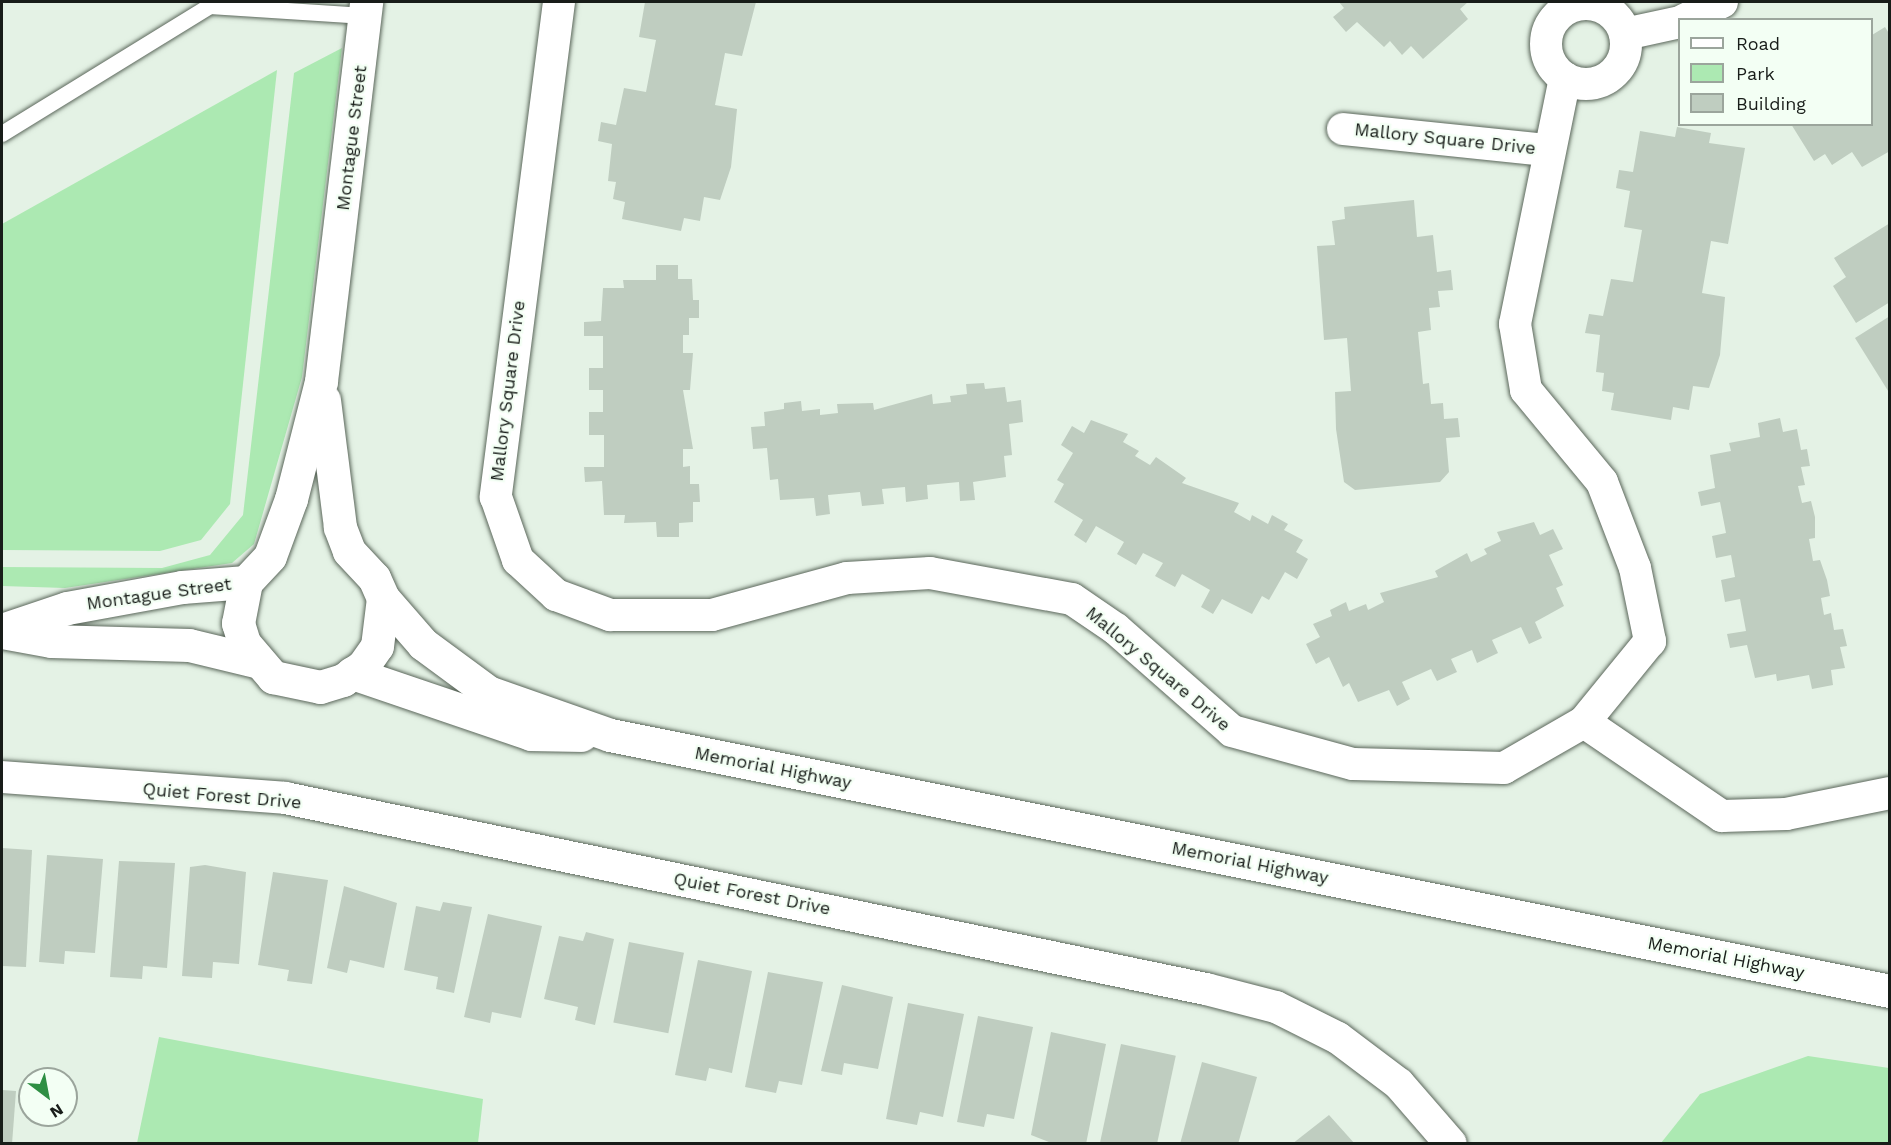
<!DOCTYPE html>
<style>
body{margin:0}
#map{position:relative;width:1891px;height:1145px;overflow:hidden;background:#e4f2e5;font-family:"Work Sans",sans-serif}
div>[style]{position:absolute}
[style*='--x']{left:calc(var(--x)*1px);top:calc(var(--y)*1px);width:calc(var(--w)*1px);rotate:calc(var(--a)*1deg)}
.green>*{inset:0;background:#ace9b2}
.building>*{inset:0;background:#bfcdc0;transform-origin:0 0}
.roads{filter:drop-shadow(0 0 2px #5b675b) drop-shadow(0 0 2px #5b675b)}
.service>*{height:16px;margin:-8px;padding:0 8px;transform-origin:8px;border-radius:8px;background:#fff}
.minor>*{height:32px;margin:-16px;padding:0 16px;transform-origin:16px;border-radius:16px;background:#fff}
.minor>.ring{margin:-16px;padding:0;box-sizing:content-box;background:none;border:32px solid #fff;border-radius:50%}
.tertiary>*{height:33px;margin:-16.5px;padding:0 16.5px;transform-origin:16.5px;border-radius:16.5px;background:#fff}
span{translate:-50% -50%;white-space:nowrap;text-align:center;line-height:1.15;-webkit-text-stroke:4.5px #f3fff4;paint-order:stroke}
.street-label{font-size:18px;color:#181d19}
.frame{position:absolute;inset:0;border:3px solid #181d19;pointer-events:none}
.legend{position:absolute;left:1678px;top:18px;width:195px;height:108px;box-sizing:border-box;background:#f3fff4;border:2px solid #9ba59c;margin:0;padding:8px 10px;list-style:none;font-size:18px;color:#181d19}
.legend li{display:flex;align-items:center;gap:12px;height:30px}
.legend b{width:30px;border:2px solid #9ba59c}
.north{position:absolute;left:18px;top:1067px;width:60px;height:60px;box-sizing:border-box;background:#f3fff4;border:2px solid #9ba59c;border-radius:50%;rotate:148deg;font-size:16px;font-weight:700;line-height:24px;text-align:center;color:#181d19}
.north::after{content:'';display:block;margin:auto;width:21px;height:27px;background:#2e8f43;clip-path:polygon(50% 0,100% 100%,50% 72%,0 100%)}
</style>
<div id="map">
<div class="green">
<div style="clip-path:polygon(342px 48px,302px 377px,254px 544px,232px 563px,65px 588px,2px 586px,2px 567px,162px 568px,210px 555px,243px 515px,294px 73px)"></div>
<div style="clip-path:polygon(277px 70px,230px 504px,201px 540px,160px 551px,2px 550px,2px 224px)"></div>
<div style="clip-path:polygon(159px 1037px,483px 1099px,478px 1143px,137px 1143px)"></div>
<div style="clip-path:polygon(1808px 1056px,1889px 1068px,1889px 1143px,1661px 1143px,1700px 1094px)"></div>
</div>
<div class="building">
<div style="clip-path:polygon(645px 2px,756px 2px,742px 56px,725px 53px,715px 105px,737px 109px,731px 167px,720px 200px,704px 197px,700px 221px,684px 218px,681px 231px,622px 219px,625px 202px,613px 199px,616px 182px,608px 181px,612px 144px,598px 141px,601px 122px,616px 125px,624px 88px,646px 92px,656px 40px,639px 37px)"></div>
<div style="clip-path:polygon(1339px 2px,1468px 2px,1460px 9px,1468px 19px,1423px 59px,1411px 46px,1402px 55px,1390px 41px,1384px 47px,1357px 22px,1346px 32px,1333px 17px,1344px 8px)"></div>
<div style="clip-path:polygon(1885px 27px,1890px 35px,1890px 151px,1862px 167px,1852px 152px,1832px 165px,1825px 154px,1814px 161px,1791px 124px,1872px 124px,1872px 35px)"></div>
<div style="clip-path:polygon(1677px 127px,1711px 133px,1709px 143px,1745px 148px,1728px 244px,1711px 241px,1702px 293px,1725px 297px,1720px 355px,1709px 388px,1693px 386px,1689px 410px,1673px 407px,1671px 420px,1611px 410px,1614px 393px,1602px 391px,1604px 373px,1596px 372px,1600px 335px,1585px 333px,1589px 314px,1603px 316px,1611px 279px,1633px 282px,1642px 230px,1624px 227px,1630px 191px,1616px 188px,1619px 170px,1633px 172px,1640px 131px,1675px 137px)"></div>
<div style="clip-path:polygon(1414px 200px,1417px 237px,1433px 235px,1437px 272px,1451px 270px,1453px 290px,1438px 291px,1440px 307px,1429px 308px,1431px 330px,1418px 332px,1423px 384px,1429px 383px,1431px 404px,1443px 403px,1444px 419px,1458px 418px,1460px 437px,1446px 438px,1449px 472px,1440px 482px,1355px 490px,1344px 482px,1336px 429px,1335px 392px,1351px 391px,1347px 338px,1324px 340px,1317px 246px,1335px 245px,1332px 221px,1345px 219px,1344px 207px)"></div>
<div style="clip-path:polygon(1890px 223px,1890px 302px,1856px 323px,1833px 286px,1846px 277px,1834px 258px)"></div>
<div style="clip-path:polygon(656px 265px,678px 265px,678px 279px,692px 279px,693px 300px,699px 300px,699px 318px,689px 318px,689px 335px,683px 335px,683px 353px,693px 353px,690px 390px,683px 390px,693px 449px,683px 449px,683px 467px,690px 466px,690px 484px,699px 484px,700px 502px,693px 502px,693px 522px,679px 523px,679px 537px,657px 537px,656px 522px,624px 523px,625px 515px,604px 515px,602px 481px,585px 482px,584px 467px,604px 467px,604px 435px,589px 435px,589px 412px,603px 412px,603px 390px,589px 390px,589px 368px,603px 368px,603px 336px,584px 336px,584px 322px,601px 321px,603px 288px,624px 288px,623px 280px,656px 280px)"></div>
<div style="clip-path:polygon(1890px 316px,1890px 394px,1855px 338px)"></div>
<div style="clip-path:polygon(984px 383px,985px 389px,1005px 387px,1007px 402px,1021px 400px,1023px 422px,1009px 424px,1012px 455px,1004px 456px,1006px 477px,973px 482px,975px 500px,960px 501px,959px 482px,927px 485px,928px 499px,906px 502px,905px 487px,882px 489px,884px 504px,862px 506px,860px 492px,828px 495px,830px 514px,816px 516px,814px 498px,780px 500px,778px 479px,770px 480px,767px 448px,753px 449px,751px 427px,765px 426px,764px 412px,784px 409px,784px 403px,801px 401px,802px 411px,820px 409px,820px 415px,838px 413px,837px 404px,873px 403px,874px 410px,932px 394px,933px 404px,951px 402px,950px 396px,967px 394px,966px 384px)"></div>
<div style="clip-path:polygon(1780px 418px,1783px 432px,1797px 429px,1801px 450px,1807px 449px,1810px 466px,1801px 467px,1805px 485px,1798px 486px,1802px 503px,1811px 501px,1815px 517px,1815px 538px,1809px 539px,1813px 561px,1820px 560px,1827px 580px,1830px 596px,1821px 598px,1824px 615px,1831px 613px,1834px 630px,1843px 629px,1847px 646px,1840px 647px,1845px 668px,1831px 670px,1833px 685px,1812px 689px,1809px 675px,1777px 681px,1776px 674px,1755px 678px,1747px 645px,1730px 648px,1727px 634px,1746px 631px,1740px 599px,1725px 602px,1721px 580px,1735px 577px,1731px 555px,1716px 558px,1712px 536px,1726px 533px,1720px 502px,1701px 506px,1698px 492px,1715px 488px,1710px 455px,1731px 451px,1729px 443px,1760px 437px,1758px 423px)"></div>
<div style="clip-path:polygon(1091px 420px,1128px 434px,1123px 442px,1139px 451px,1135px 456px,1150px 465px,1156px 457px,1186px 478px,1182px 483px,1239px 503px,1234px 512px,1250px 521px,1252px 515px,1268px 524px,1272px 515px,1288px 524px,1284px 530px,1303px 540px,1296px 552px,1308px 559px,1297px 579px,1285px 572px,1269px 600px,1262px 596px,1252px 614px,1222px 599px,1213px 614px,1201px 607px,1210px 590px,1182px 574px,1175px 587px,1155px 576px,1163px 563px,1143px 553px,1136px 565px,1117px 554px,1124px 542px,1096px 526px,1086px 543px,1074px 535px,1083px 520px,1054px 502px,1064px 484px,1057px 480px,1073px 453px,1061px 445px,1072px 426px,1084px 433px)"></div>
<div style="clip-path:polygon(1534px 522px,1540px 535px,1553px 529px,1563px 549px,1549px 555px,1563px 585px,1556px 588px,1564px 606px,1535px 622px,1542px 638px,1529px 644px,1521px 627px,1492px 640px,1498px 653px,1477px 663px,1472px 650px,1451px 659px,1457px 672px,1437px 681px,1431px 669px,1402px 682px,1410px 699px,1397px 706px,1389px 690px,1358px 702px,1349px 683px,1343px 687px,1329px 657px,1316px 664px,1306px 644px,1320px 637px,1313px 624px,1332px 616px,1330px 610px,1346px 602px,1349px 611px,1366px 604px,1368px 610px,1384px 602px,1380px 593px,1438px 577px,1435px 571px,1467px 553px,1471px 562px,1487px 554px,1484px 549px,1501px 541px,1497px 532px)"></div>
<div style="clip-path:polygon(2px 848px,32px 850px,26px 967px,2px 966px)"></div>
<div style="clip-path:polygon(47px 855px,103px 859px,95px 953px,65px 951px,64px 964px,39px 962px)"></div>
<div style="clip-path:polygon(119px 861px,175px 863px,167px 968px,143px 966px,142px 979px,110px 977px)"></div>
<div style="clip-path:polygon(205px 865px,246px 872px,239px 964px,213px 962px,212px 978px,182px 976px,190px 867px)"></div>
<div style="clip-path:polygon(273px 872px,328px 880px,312px 984px,287px 981px,289px 970px,258px 965px)"></div>
<div style="clip-path:polygon(344px 886px,397px 903px,384px 968px,350px 960px,347px 973px,327px 968px)"></div>
<div style="clip-path:polygon(443px 902px,472px 907px,454px 993px,436px 989px,438px 977px,404px 970px,416px 906px,440px 911px)"></div>
<div style="clip-path:polygon(488px 914px,542px 926px,521px 1018px,492px 1012px,490px 1023px,464px 1017px)"></div>
<div style="clip-path:polygon(586px 932px,614px 939px,595px 1025px,575px 1020px,578px 1007px,544px 999px,559px 936px,583px 941px)"></div>
<div style="left:629px;top:942px;width:56px;height:82px;rotate:11deg"></div>
<div style="clip-path:polygon(698px 960px,752px 971px,732px 1073px,709px 1068px,706px 1081px,675px 1075px)"></div>
<div style="clip-path:polygon(768px 972px,823px 982px,802px 1085px,779px 1081px,776px 1093px,745px 1087px)"></div>
<div style="clip-path:polygon(842px 985px,893px 997px,878px 1069px,844px 1063px,842px 1075px,821px 1071px)"></div>
<div style="clip-path:polygon(908px 1003px,964px 1014px,943px 1117px,920px 1112px,917px 1125px,886px 1119px)"></div>
<div style="clip-path:polygon(978px 1016px,1033px 1027px,1014px 1119px,987px 1114px,984px 1127px,957px 1122px)"></div>
<div style="clip-path:polygon(1051px 1032px,1106px 1044px,1086px 1144px,1054px 1144px,1031px 1135px)"></div>
<div style="left:1121px;top:1044px;width:56px;height:102px;rotate:12deg"></div>
<div style="clip-path:polygon(1202px 1062px,1257px 1077px,1238px 1144px,1180px 1144px)"></div>
<div style="clip-path:polygon(2px 1090px,16px 1091px,12px 1144px,2px 1144px)"></div>
<div style="clip-path:polygon(1329px 1115px,1355px 1144px,1292px 1144px)"></div>
</div>
<div class="roads">
<div class="service">
<div style="--x:2;--y:134;--w:244;--a:-31.6"></div>
<div style="--x:210;--y:6;--w:155;--a:3.7"></div>
</div>
<div class="minor">
<div style="--x:559;--y:2;--w:499;--a:97.3"></div>
<div style="--x:496;--y:497;--w:67;--a:70.8"></div>
<div style="--x:518;--y:560;--w:52;--a:42.6"></div>
<div style="--x:556;--y:595;--w:58;--a:20.3"></div>
<div style="--x:610;--y:615;--w:102;--a:0"></div>
<div style="--x:712;--y:615;--w:140;--a:-15.3"></div>
<div style="--x:847;--y:578;--w:83;--a:-3.4"></div>
<div style="--x:930;--y:573;--w:144;--a:10.4"></div>
<div style="--x:1072;--y:599;--w:53;--a:34.3"></div>
<div style="--x:1116;--y:629;--w:154;--a:41.3"></div>
<div style="--x:1232;--y:731;--w:125;--a:15.3"></div>
<div style="--x:1353;--y:764;--w:151;--a:1.5"></div>
<div style="--x:1504;--y:768;--w:92;--a:-29.9"></div>
<div style="--x:1584;--y:722;--w:167;--a:34.3"></div>
<div style="--x:1722;--y:816;--w:64;--a:-1.8"></div>
<div style="--x:1786;--y:814;--w:106;--a:-11.4"></div>
<div class="ring" style="left:1546px;top:4px;width:48px;height:48px"></div>
<div style="--x:1684;--y:20;--w:42;--a:-25.3"></div>
<div style="--x:1625;--y:34;--w:56;--a:-12.3"></div>
<div style="--x:1565;--y:78;--w:251;--a:101.5"></div>
<div style="--x:1515;--y:324;--w:67;--a:80.5"></div>
<div style="--x:1526;--y:390;--w:119;--a:50.4"></div>
<div style="--x:1602;--y:482;--w:92;--a:69"></div>
<div style="--x:1635;--y:568;--w:75;--a:78.4"></div>
<div style="--x:1650;--y:641;--w:104;--a:129.2"></div>
<div style="--x:1343;--y:129;--w:205;--a:5.9"></div>
<div style="--x:2;--y:777;--w:284;--a:4.2"></div>
<div style="--x:285;--y:798;--w:941;--a:11.72"></div>
<div style="--x:1206;--y:989;--w:72;--a:14.4"></div>
<div style="--x:1276;--y:1007;--w:69;--a:26.6"></div>
<div style="--x:1338;--y:1038;--w:76;--a:37"></div>
<div style="--x:1399;--y:1084;--w:79;--a:49.1"></div>
</div>
<div class="tertiary">
<div style="--x:246;--y:582;--w:42;--a:101"></div>
<div style="--x:238;--y:623;--w:21;--a:73"></div>
<div style="--x:244;--y:643;--w:45;--a:49.5"></div>
<div style="--x:273;--y:677;--w:48;--a:12"></div>
<div style="--x:320;--y:687;--w:24;--a:-17"></div>
<div style="--x:343;--y:680;--w:24;--a:-35"></div>
<div style="--x:363;--y:666;--w:24;--a:-55"></div>
<div style="--x:377;--y:646;--w:48;--a:-82.9"></div>
<div style="--x:383;--y:598;--w:22;--a:-114"></div>
<div style="--x:374;--y:578;--w:37;--a:-133"></div>
<div style="--x:349;--y:551;--w:26;--a:-111"></div>
<div style="--x:340;--y:527;--w:128;--a:-97.2"></div>
<div style="--x:383;--y:598;--w:61;--a:49"></div>
<div style="--x:423;--y:644;--w:81;--a:36.4"></div>
<div style="--x:488;--y:692;--w:129;--a:19.4"></div>
<div style="--x:610;--y:735;--w:1305;--a:11.31"></div>
<div style="--x:2;--y:630;--w:69;--a:-18.7"></div>
<div style="--x:67;--y:608;--w:117;--a:-10.3"></div>
<div style="--x:182;--y:587;--w:64;--a:-4.5"></div>
<div style="--x:246;--y:582;--w:35;--a:-47"></div>
<div style="--x:270;--y:556;--w:61;--a:-69.8"></div>
<div style="--x:291;--y:499;--w:122;--a:-75.7"></div>
<div style="--x:321;--y:381;--w:382;--a:-83.2"></div>
<div style="--x:2;--y:632;--w:50;--a:10.4"></div>
<div style="--x:51;--y:641;--w:138;--a:1.7"></div>
<div style="--x:189;--y:645;--w:68;--a:13.6"></div>
<div style="--x:352;--y:673;--w:189;--a:18.8"></div>
<div style="--x:531;--y:734;--w:50;--a:1.1"></div>
</div>
</div>
<div class="street-label">
<span style="left:352px;top:138px;rotate:-83deg">Montague Street</span>
<span style="left:1445px;top:139px;rotate:6deg">Mallory Square Drive</span>
<span style="left:508px;top:391px;rotate:-83deg">Mallory Square Drive</span>
<span style="left:159px;top:594px;rotate:-8deg">Montague Street</span>
<span style="left:1158px;top:669px;rotate:40deg">Mallory Square Drive</span>
<span style="left:773px;top:768px;rotate:11deg">Memorial Highway</span>
<span style="left:222px;top:796px;rotate:5deg">Quiet Forest Drive</span>
<span style="left:1250px;top:863px;rotate:11deg">Memorial Highway</span>
<span style="left:752px;top:894px;rotate:11deg">Quiet Forest Drive</span>
<span style="left:1726px;top:958px;rotate:11deg">Memorial Highway</span>
</div>
<div class="frame"></div>
<ul class="legend">
<li><b style="height:8px;background:#fff"></b>Road</li>
<li><b style="height:16px;background:#ace9b2"></b>Park</li>
<li><b style="height:16px;background:#bfcdc0"></b>Building</li>
</ul>
<div class="north">N</div>
</div>
